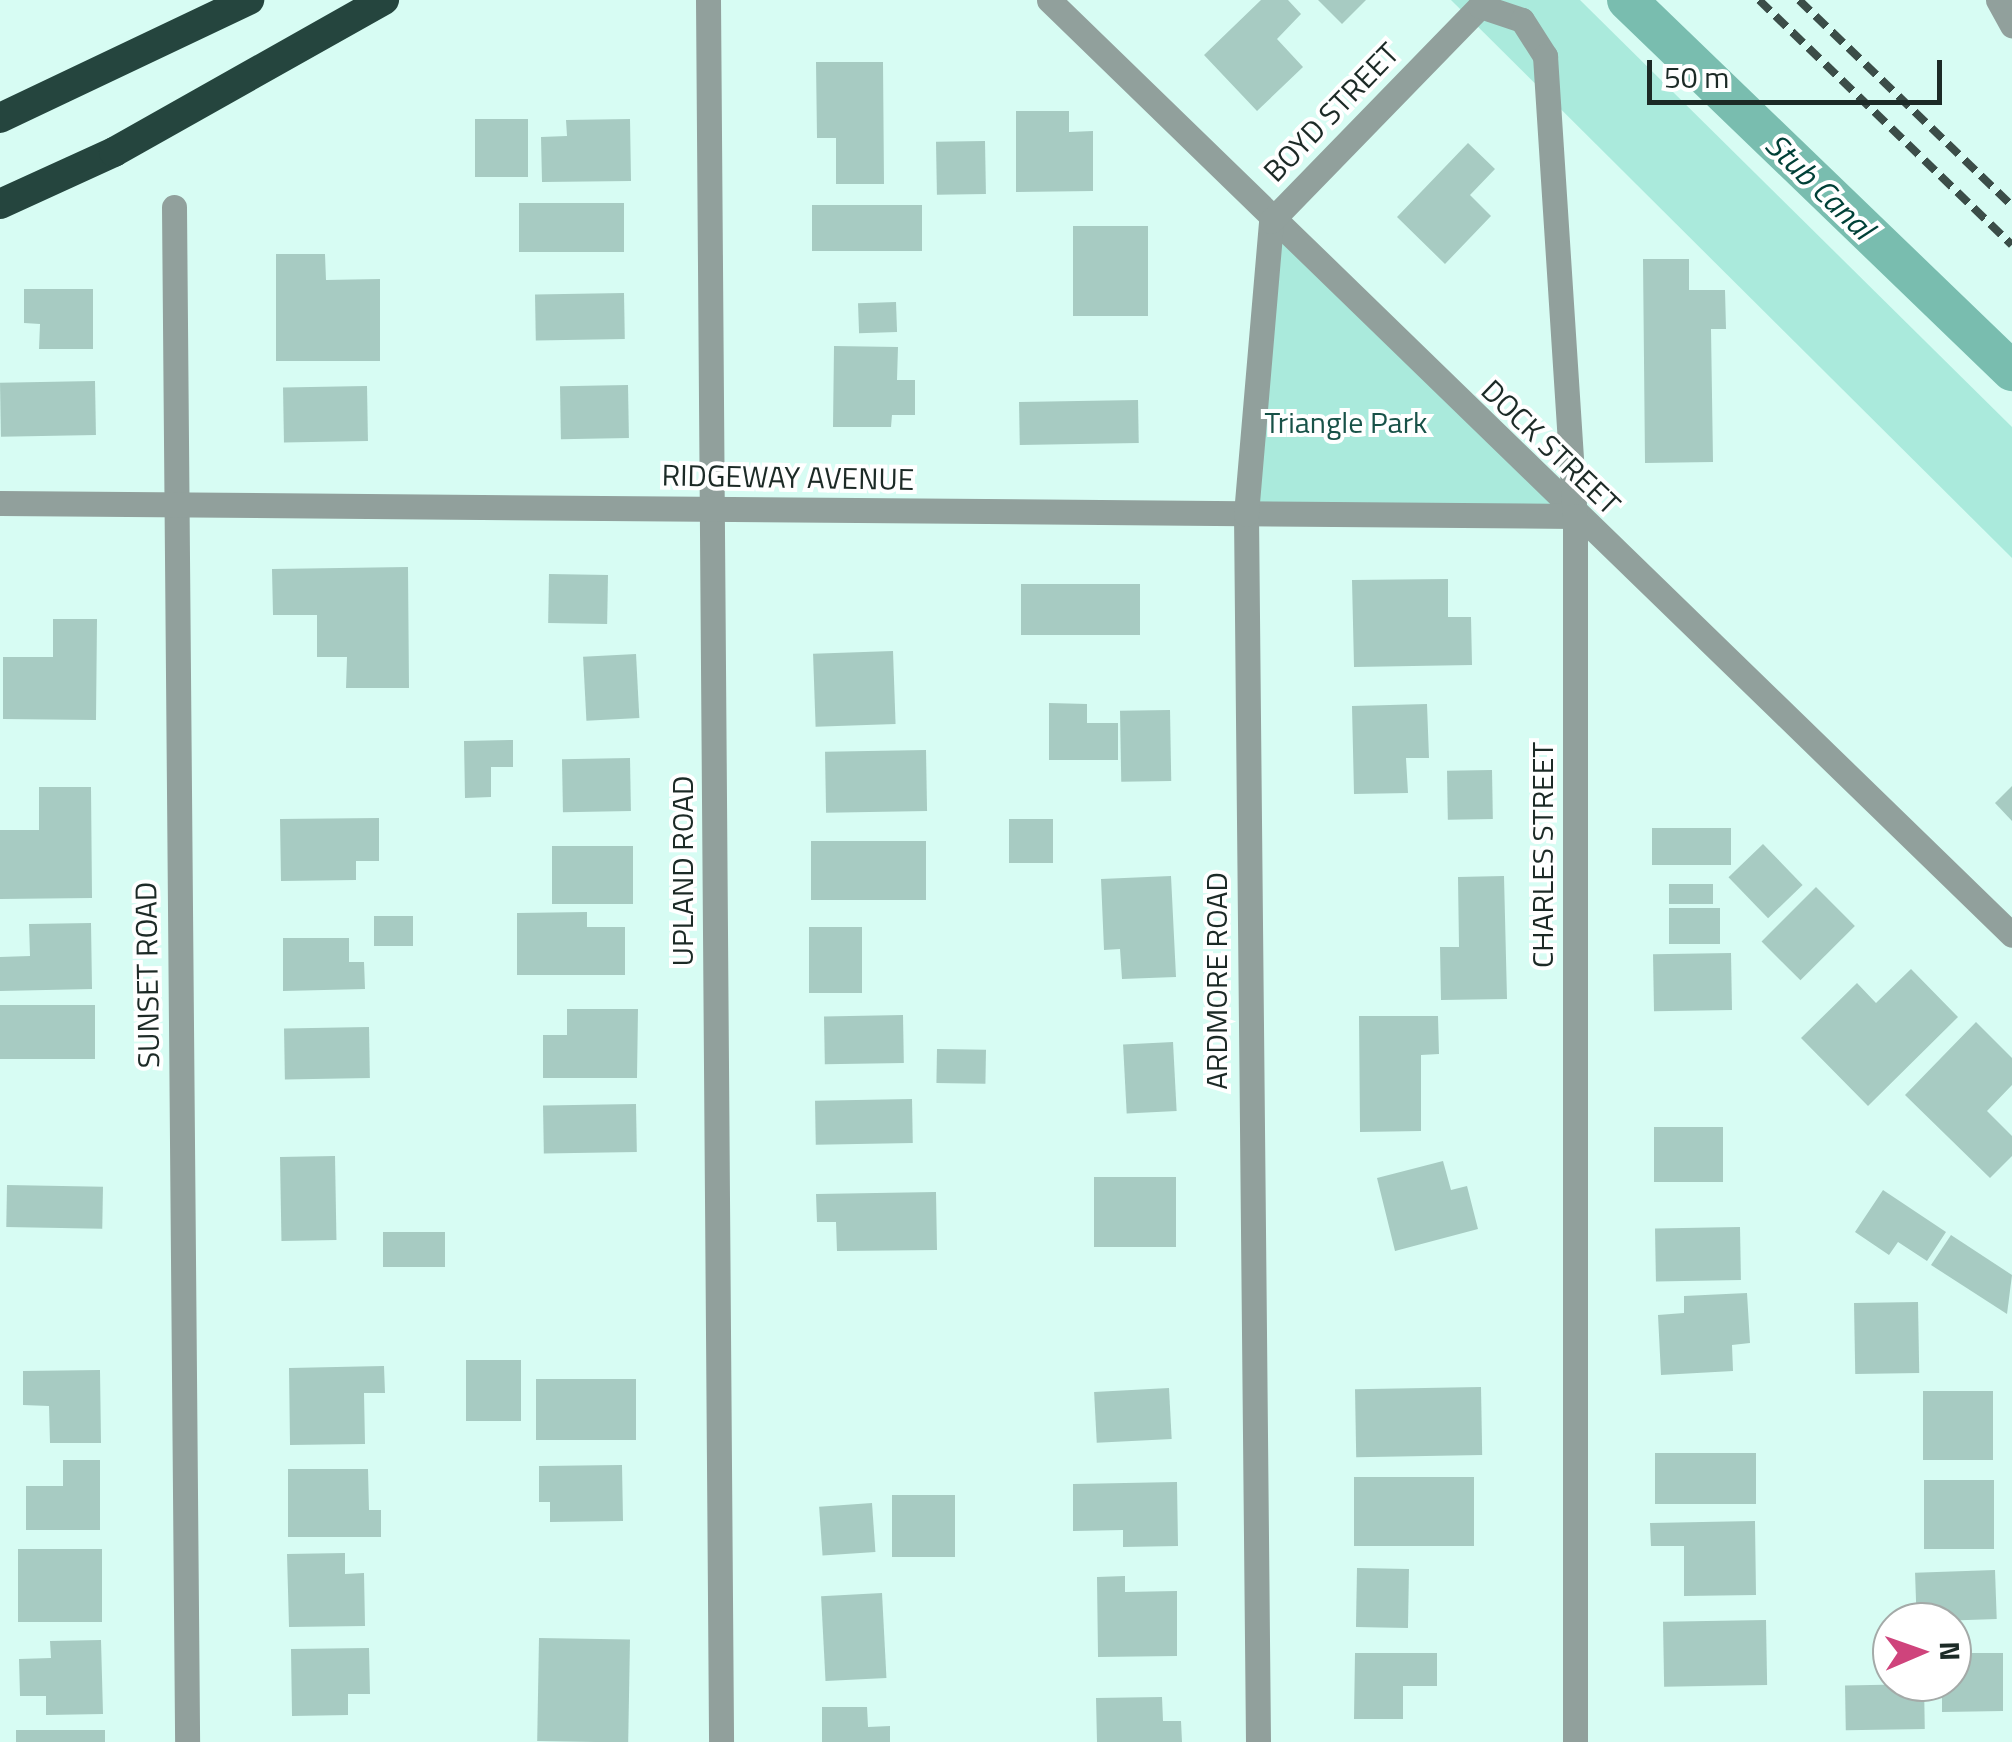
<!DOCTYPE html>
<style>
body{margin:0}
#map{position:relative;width:2012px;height:1742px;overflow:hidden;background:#d7fcf3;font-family:"Titillium Web",sans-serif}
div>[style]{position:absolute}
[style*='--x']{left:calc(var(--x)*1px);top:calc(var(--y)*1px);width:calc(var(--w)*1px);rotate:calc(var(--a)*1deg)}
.green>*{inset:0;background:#aaeadc}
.canal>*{height:40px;margin:-20px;padding:0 20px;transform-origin:20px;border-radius:20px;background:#79bdaf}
.building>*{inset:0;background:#a7cbc2;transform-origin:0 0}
.minor>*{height:25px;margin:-12.5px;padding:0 12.5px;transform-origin:12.5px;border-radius:12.5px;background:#91a09c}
.highway>*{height:30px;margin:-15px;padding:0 15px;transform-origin:15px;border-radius:15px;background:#25453e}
.rail>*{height:8px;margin-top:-4px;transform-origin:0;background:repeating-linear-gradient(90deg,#3b4d48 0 15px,transparent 0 23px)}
span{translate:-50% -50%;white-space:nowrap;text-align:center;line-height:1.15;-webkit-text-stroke:8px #fff;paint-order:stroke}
.street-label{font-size:30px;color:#1c2a26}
.park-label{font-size:30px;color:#185248}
.water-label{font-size:32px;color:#004037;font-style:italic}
.north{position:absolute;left:1872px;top:1602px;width:100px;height:100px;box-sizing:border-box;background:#fff;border:2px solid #a4aaa8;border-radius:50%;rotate:88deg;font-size:28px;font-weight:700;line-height:40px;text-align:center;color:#1c2a26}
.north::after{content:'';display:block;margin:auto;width:35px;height:45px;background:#cf447c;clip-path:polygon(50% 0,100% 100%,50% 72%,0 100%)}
.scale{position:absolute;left:1647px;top:60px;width:295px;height:45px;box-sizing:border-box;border:5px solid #1c2a26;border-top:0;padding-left:12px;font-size:30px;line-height:35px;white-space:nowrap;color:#1c2a26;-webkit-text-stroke:8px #fff;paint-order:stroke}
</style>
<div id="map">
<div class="green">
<div style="clip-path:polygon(1451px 0,1580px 0,2012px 427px,2012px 558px)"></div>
<div style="clip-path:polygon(1271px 221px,1575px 516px,1246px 514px)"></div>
</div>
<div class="canal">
<div style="--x:1627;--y:0;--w:535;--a:43.94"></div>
</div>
<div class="building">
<div style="clip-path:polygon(1261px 0,1288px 0,1301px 14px,1277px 39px,1303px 67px,1257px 111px,1204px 55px)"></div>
<div style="clip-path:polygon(1318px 0,1366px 0,1342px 24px)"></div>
<div style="clip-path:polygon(816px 62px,883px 62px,884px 184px,836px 184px,836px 138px,817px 138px)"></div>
<div style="clip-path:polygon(1016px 111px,1069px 111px,1069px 132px,1093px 131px,1093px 191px,1016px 192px)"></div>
<div style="left:528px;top:119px;width:58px;height:53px;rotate:90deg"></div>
<div style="clip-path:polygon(630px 119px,631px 181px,542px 182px,541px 137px,567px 136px,566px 120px)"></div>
<div style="left:985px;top:141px;width:53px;height:49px;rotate:89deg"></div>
<div style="clip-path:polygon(1468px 143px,1495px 169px,1470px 195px,1491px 216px,1445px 264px,1397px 217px)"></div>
<div style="left:624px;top:203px;width:49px;height:105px;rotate:90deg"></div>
<div style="left:922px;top:205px;width:46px;height:110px;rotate:90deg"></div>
<div style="left:1073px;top:226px;width:75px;height:90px"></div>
<div style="clip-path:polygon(276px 254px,325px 254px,326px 280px,380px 279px,380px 361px,276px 361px)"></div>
<div style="clip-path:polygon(1643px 259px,1689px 259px,1689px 290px,1725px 290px,1726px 329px,1711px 329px,1713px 462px,1645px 463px)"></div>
<div style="clip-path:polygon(24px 289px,93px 289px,93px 349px,39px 349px,40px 324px,24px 323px)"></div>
<div style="left:624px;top:293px;width:46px;height:89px;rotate:89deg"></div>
<div style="left:896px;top:302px;width:30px;height:38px;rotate:88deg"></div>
<div style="clip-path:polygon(834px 346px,898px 347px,897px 380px,915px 380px,915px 415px,892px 415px,891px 427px,833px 427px)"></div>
<div style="left:95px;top:381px;width:54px;height:95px;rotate:89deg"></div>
<div style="left:628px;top:385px;width:53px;height:68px;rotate:89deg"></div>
<div style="left:367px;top:386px;width:55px;height:84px;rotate:89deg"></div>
<div style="left:1138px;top:400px;width:43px;height:119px;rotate:89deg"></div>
<div style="clip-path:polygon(408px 567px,409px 688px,346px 688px,347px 657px,317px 657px,317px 615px,273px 615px,272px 569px)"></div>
<div style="left:549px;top:574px;width:59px;height:49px;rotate:1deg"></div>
<div style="clip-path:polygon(1448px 579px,1448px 617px,1471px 617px,1472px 665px,1354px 667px,1352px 580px)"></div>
<div style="left:1140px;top:584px;width:51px;height:119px;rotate:90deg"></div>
<div style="clip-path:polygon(53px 619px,97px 619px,96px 720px,3px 719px,3px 657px,53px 657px)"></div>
<div style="left:893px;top:651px;width:73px;height:80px;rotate:88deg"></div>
<div style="left:636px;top:654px;width:64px;height:53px;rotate:87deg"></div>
<div style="clip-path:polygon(1049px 703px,1087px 704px,1087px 723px,1118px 723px,1118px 760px,1049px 760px)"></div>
<div style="clip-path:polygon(1427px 704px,1429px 758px,1406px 758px,1408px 793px,1354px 794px,1352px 706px)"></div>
<div style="left:1170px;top:710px;width:71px;height:50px;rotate:89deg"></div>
<div style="clip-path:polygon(513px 740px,513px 767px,491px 767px,491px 797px,465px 798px,464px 741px)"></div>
<div style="left:926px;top:750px;width:61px;height:101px;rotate:89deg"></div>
<div style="left:630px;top:758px;width:53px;height:68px;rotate:89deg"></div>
<div style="left:1492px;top:770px;width:49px;height:45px;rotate:89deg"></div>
<div style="clip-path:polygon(2012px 786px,2012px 821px,1995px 803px)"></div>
<div style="clip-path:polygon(39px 787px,91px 787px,92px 898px,0 899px,0 830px,39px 830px)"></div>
<div style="clip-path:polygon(379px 818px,379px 861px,356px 861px,356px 880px,281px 881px,280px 819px)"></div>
<div style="left:1009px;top:819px;width:44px;height:44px"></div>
<div style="left:1652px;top:828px;width:79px;height:37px"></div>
<div style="left:926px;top:841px;width:59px;height:115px;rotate:90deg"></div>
<div style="left:1763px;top:844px;width:57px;height:48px;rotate:46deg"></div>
<div style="left:633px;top:846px;width:58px;height:81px;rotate:90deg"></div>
<div style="clip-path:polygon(1171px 876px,1176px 977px,1122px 979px,1120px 949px,1104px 950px,1101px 879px)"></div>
<div style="clip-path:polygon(1504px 876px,1507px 999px,1441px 1000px,1440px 947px,1459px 947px,1458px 877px)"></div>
<div style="left:1669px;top:884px;width:44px;height:20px"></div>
<div style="left:1816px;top:887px;width:55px;height:77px;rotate:45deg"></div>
<div style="left:1669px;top:908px;width:51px;height:36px"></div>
<div style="clip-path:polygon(587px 912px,587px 927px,625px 927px,625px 975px,517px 975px,517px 913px)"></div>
<div style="left:374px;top:916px;width:39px;height:30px"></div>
<div style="clip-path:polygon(91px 923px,92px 989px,0 991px,0 957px,30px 956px,29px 924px)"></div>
<div style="left:809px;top:927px;width:53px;height:66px"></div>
<div style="clip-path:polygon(283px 938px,349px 938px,349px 962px,364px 962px,365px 989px,283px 991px)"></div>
<div style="left:1731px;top:953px;width:57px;height:78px;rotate:89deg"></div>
<div style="clip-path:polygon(1911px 969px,1958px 1017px,1868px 1106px,1801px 1038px,1857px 983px,1876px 1003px)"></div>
<div style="left:0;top:1005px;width:95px;height:54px"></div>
<div style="clip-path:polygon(567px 1009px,638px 1009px,637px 1078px,543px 1078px,543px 1035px,567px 1035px)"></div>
<div style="left:903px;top:1015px;width:48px;height:79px;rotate:89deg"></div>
<div style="clip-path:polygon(1359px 1016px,1438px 1016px,1439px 1054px,1421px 1055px,1421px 1131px,1360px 1132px)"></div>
<div style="clip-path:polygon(1976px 1022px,2012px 1058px,2012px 1085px,1987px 1111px,2012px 1136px,2012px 1156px,1990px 1178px,1905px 1095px)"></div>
<div style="left:369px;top:1027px;width:51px;height:85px;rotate:89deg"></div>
<div style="left:1173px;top:1042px;width:69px;height:50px;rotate:87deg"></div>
<div style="left:937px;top:1049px;width:49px;height:34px;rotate:1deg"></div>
<div style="left:912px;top:1099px;width:44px;height:97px;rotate:89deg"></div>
<div style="left:636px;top:1104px;width:48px;height:93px;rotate:89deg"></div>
<div style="left:1654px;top:1127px;width:69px;height:55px"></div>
<div style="left:335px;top:1156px;width:84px;height:55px;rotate:89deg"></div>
<div style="clip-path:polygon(1443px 1161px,1451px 1190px,1467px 1186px,1478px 1229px,1395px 1251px,1377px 1178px)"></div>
<div style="left:1094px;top:1177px;width:82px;height:70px"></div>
<div style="left:7px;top:1185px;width:96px;height:42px;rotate:1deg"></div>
<div style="clip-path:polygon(1883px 1190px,1946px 1232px,1927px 1261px,1898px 1242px,1889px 1255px,1855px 1232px)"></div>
<div style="clip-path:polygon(936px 1192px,937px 1250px,837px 1251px,836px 1222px,817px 1222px,816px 1194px)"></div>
<div style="left:1740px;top:1227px;width:53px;height:85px;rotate:89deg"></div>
<div style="left:383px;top:1232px;width:62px;height:35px"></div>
<div style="clip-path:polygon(1951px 1235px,2012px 1275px,2007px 1314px,1931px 1265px)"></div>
<div style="clip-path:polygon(1747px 1293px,1750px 1343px,1732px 1345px,1733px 1371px,1661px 1375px,1658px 1315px,1684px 1313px,1684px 1296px)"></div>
<div style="left:1918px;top:1302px;width:71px;height:64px;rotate:89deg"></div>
<div style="left:521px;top:1360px;width:61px;height:55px;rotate:90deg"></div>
<div style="clip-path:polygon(384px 1366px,385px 1393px,364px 1393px,365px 1444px,290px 1445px,289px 1368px)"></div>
<div style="clip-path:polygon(100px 1370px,101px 1443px,50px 1443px,49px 1406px,23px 1405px,23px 1371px)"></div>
<div style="left:636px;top:1379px;width:61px;height:100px;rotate:90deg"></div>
<div style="left:1481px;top:1387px;width:68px;height:126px;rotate:89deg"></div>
<div style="left:1169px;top:1388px;width:51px;height:75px;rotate:87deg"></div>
<div style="left:1923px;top:1391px;width:70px;height:69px"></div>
<div style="left:1655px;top:1453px;width:101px;height:51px"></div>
<div style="clip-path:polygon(63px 1460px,100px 1460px,100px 1530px,26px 1530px,26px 1486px,63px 1486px)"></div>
<div style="clip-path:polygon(622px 1465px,623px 1521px,550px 1522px,550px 1502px,539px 1502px,539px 1466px)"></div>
<div style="clip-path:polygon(288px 1469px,368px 1469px,369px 1510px,381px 1510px,381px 1537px,288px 1537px)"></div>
<div style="left:1354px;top:1477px;width:120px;height:69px"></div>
<div style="left:1924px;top:1480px;width:70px;height:69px"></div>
<div style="clip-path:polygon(1177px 1482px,1178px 1546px,1123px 1547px,1123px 1530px,1073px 1531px,1073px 1484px)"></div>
<div style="left:892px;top:1495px;width:63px;height:62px"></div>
<div style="left:872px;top:1503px;width:49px;height:53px;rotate:86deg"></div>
<div style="clip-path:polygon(1755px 1521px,1756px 1595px,1684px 1596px,1684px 1546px,1651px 1546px,1650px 1523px)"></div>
<div style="left:102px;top:1549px;width:73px;height:84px;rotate:90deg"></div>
<div style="clip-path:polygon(345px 1553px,345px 1574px,364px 1573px,365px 1626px,289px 1627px,287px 1554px)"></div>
<div style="left:1357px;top:1568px;width:52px;height:59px;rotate:1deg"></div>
<div style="left:1995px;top:1570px;width:49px;height:80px;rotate:88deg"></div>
<div style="clip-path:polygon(1125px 1576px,1125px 1592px,1177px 1591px,1177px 1656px,1098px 1657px,1097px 1577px)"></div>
<div style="left:882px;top:1593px;width:85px;height:61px;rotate:87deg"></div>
<div style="left:1766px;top:1620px;width:65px;height:103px;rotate:89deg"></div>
<div style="left:539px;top:1638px;width:91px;height:103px;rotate:1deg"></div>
<div style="clip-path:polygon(101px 1640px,103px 1714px,46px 1715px,46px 1696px,20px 1696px,19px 1659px,51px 1658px,50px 1641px)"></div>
<div style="clip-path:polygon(369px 1648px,370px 1694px,348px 1694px,348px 1715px,292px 1716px,291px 1649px)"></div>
<div style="clip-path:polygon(1355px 1653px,1437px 1653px,1437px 1686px,1403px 1686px,1403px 1719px,1354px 1719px)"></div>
<div style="clip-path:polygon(1952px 1653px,2003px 1653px,2003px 1711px,1942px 1712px,1942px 1682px,1952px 1682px)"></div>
<div style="left:1924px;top:1684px;width:45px;height:79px;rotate:89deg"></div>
<div style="clip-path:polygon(1162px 1697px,1163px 1721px,1181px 1721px,1182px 1742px,1097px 1742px,1096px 1698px)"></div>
<div style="clip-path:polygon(822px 1707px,867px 1707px,868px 1727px,890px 1726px,890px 1742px,822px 1742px)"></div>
<div style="left:105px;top:1730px;width:12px;height:89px;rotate:90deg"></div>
</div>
<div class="minor">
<div style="--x:708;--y:0;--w:1742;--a:89.57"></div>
<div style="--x:1049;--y:0;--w:1342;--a:44.15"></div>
<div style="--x:1998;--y:0;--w:29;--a:61"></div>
<div style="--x:174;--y:207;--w:1535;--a:89.51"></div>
<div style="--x:0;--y:503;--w:1575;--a:0.47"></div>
<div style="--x:1258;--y:1742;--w:1228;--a:-90.56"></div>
<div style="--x:1246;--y:514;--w:294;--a:-85.1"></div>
<div style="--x:1271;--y:221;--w:300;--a:-45.8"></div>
<div style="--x:1480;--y:6;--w:44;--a:18.4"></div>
<div style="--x:1522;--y:20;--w:43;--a:57.4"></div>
<div style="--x:1545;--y:56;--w:461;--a:86.3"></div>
<div style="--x:1575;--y:516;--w:1226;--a:90"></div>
</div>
<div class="highway">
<div style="--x:0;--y:118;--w:276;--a:-25.4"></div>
<div style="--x:0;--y:204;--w:125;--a:-24.5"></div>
<div style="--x:114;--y:152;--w:310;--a:-29.4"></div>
</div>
<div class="rail">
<div style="--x:1759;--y:0;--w:352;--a:44.1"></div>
<div style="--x:1799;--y:0;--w:296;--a:44"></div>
</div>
<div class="street-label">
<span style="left:1331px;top:112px;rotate:-46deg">BOYD STREET</span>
<span style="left:1551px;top:447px;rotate:44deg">DOCK STREET</span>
<span style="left:788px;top:477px;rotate:1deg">RIDGEWAY AVENUE</span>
<span style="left:1542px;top:855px;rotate:-90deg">CHARLES STREET</span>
<span style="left:682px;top:871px;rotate:-90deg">UPLAND ROAD</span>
<span style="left:147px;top:975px;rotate:-91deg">SUNSET ROAD</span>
<span style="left:1216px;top:981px;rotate:-90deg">ARDMORE ROAD</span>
</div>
<div class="park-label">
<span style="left:1346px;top:422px">Triangle Park</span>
</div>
<div class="water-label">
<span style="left:1820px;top:186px;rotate:44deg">Stub Canal</span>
</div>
<div class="north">N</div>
<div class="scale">50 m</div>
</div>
